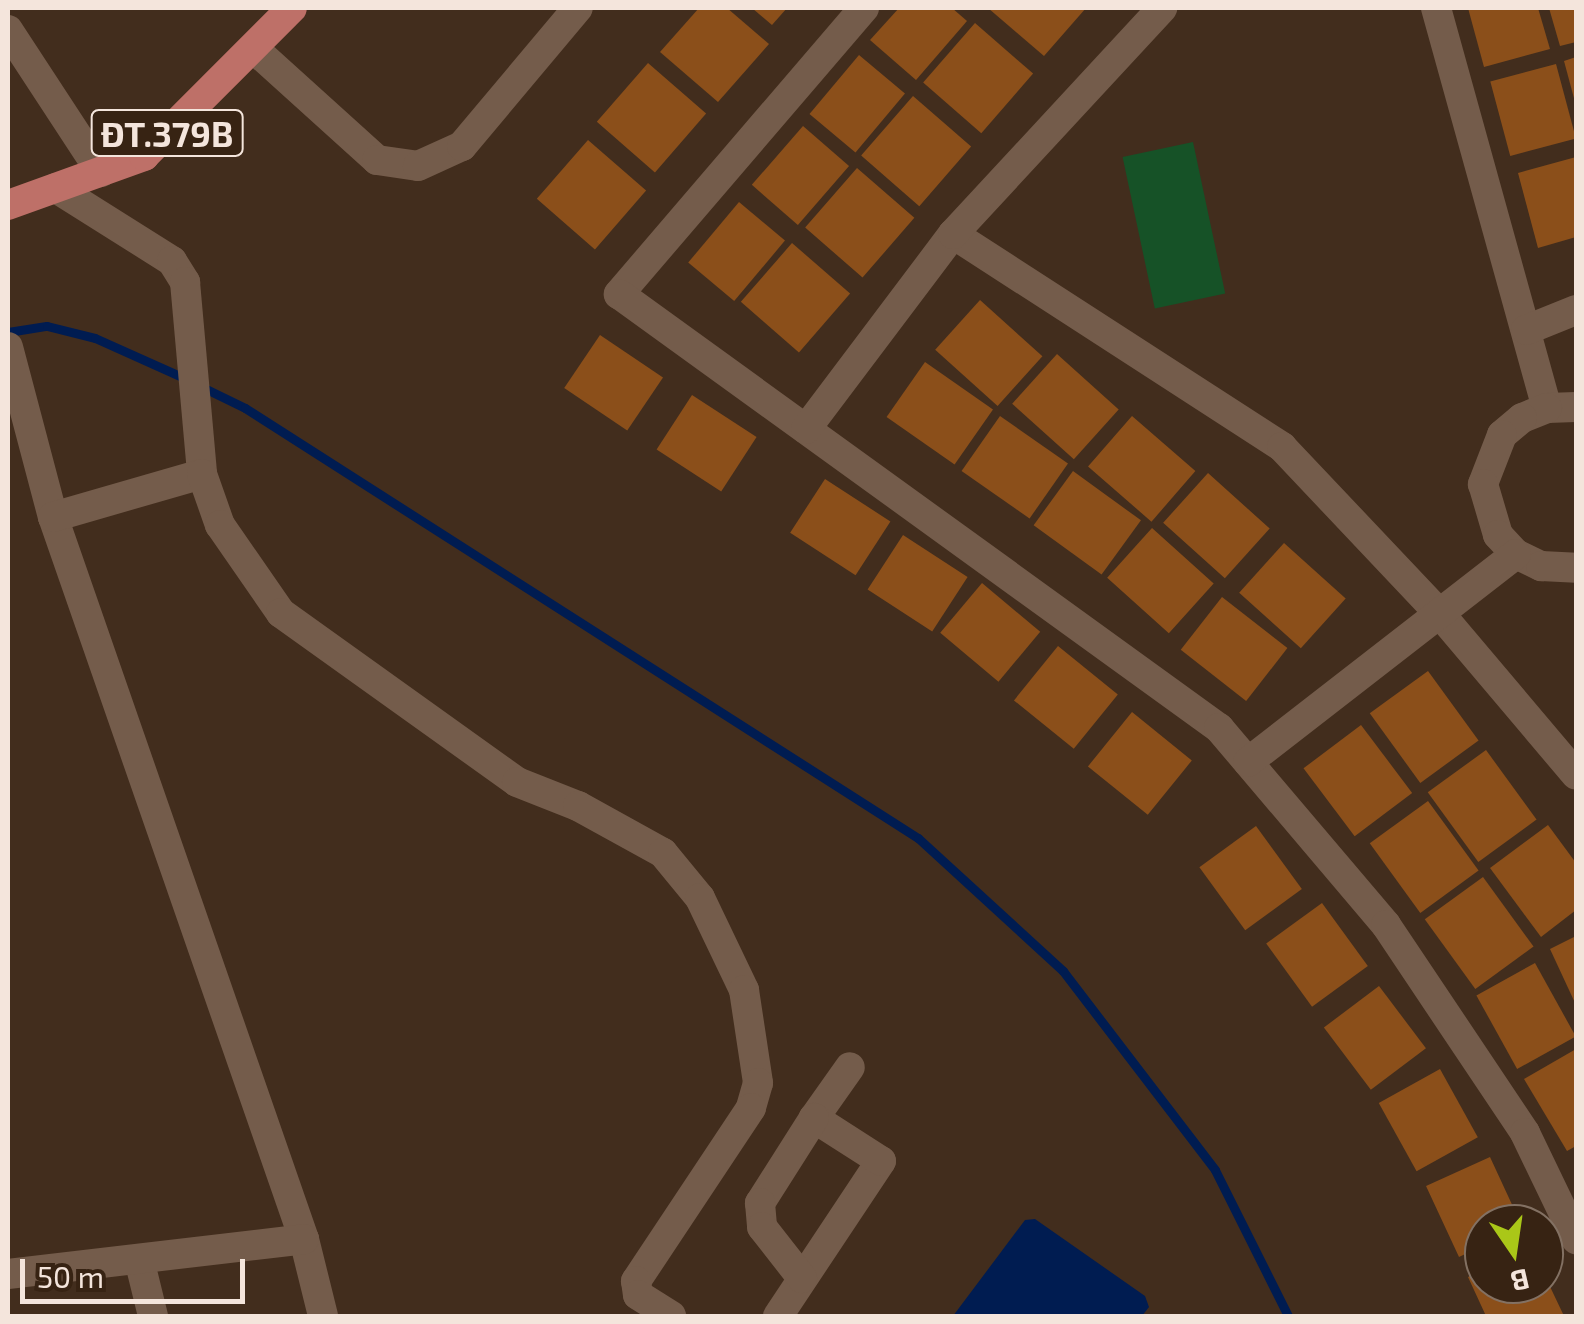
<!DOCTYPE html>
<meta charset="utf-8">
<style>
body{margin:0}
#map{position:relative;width:1584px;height:1324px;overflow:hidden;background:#422d1d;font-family:"Exo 2",sans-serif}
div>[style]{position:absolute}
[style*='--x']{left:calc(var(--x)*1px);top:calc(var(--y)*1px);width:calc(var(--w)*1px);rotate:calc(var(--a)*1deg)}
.green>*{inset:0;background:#165227;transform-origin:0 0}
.water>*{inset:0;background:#001c51}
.stream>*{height:9px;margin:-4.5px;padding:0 4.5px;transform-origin:4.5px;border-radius:4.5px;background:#001c51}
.building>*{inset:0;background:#8b4f1a;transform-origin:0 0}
.minor>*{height:30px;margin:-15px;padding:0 15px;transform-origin:15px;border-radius:15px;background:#745c4b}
.major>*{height:30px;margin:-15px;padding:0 15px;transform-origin:15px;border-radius:15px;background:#be7068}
span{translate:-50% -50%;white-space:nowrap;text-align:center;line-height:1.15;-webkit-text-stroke:8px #372313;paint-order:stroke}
.shield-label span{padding:2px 8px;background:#372313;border:2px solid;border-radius:8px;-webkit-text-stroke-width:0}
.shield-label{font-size:35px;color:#f4e5dc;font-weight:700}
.frame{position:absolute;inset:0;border:10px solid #f4e5dc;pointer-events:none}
.north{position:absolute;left:1464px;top:1204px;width:100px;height:100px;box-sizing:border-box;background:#372313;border:2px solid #837163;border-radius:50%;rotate:167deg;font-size:28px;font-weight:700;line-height:40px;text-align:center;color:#f4e5dc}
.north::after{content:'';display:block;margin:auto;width:35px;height:45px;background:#aac718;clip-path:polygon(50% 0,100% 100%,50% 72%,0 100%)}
.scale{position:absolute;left:20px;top:1259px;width:225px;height:45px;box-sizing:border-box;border:5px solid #f4e5dc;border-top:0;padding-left:12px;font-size:30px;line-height:35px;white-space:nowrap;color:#f4e5dc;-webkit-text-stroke:8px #372313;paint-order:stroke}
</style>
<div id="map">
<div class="green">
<div style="left:1193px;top:142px;width:155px;height:72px;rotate:78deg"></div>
</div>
<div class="water">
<div style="clip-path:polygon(1035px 1219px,1145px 1296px,1149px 1307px,1142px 1316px,953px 1316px,1025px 1220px)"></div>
</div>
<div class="stream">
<div style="--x:8;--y:332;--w:39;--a:-9"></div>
<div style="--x:47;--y:326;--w:49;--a:14"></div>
<div style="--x:95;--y:338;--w:103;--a:24.1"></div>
<div style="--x:202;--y:387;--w:48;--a:26"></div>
<div style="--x:245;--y:408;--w:799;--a:32.58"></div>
<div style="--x:918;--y:838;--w:197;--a:42.5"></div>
<div style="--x:1063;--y:971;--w:250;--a:52.6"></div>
<div style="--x:1215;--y:1170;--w:163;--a:63.4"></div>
</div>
<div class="building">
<div style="clip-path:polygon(699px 8px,727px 8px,769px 44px,718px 102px,660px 52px)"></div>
<div style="clip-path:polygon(752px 8px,787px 8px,772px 25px)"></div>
<div style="clip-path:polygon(899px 8px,952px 8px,967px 21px,916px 80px,870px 40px)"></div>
<div style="clip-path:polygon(988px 8px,1086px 8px,1044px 56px)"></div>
<div style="clip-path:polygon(1468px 8px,1538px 8px,1550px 49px,1484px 67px)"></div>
<div style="clip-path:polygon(1549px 8px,1576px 8px,1576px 42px,1560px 46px)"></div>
<div style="left:975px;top:23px;width:77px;height:79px;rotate:41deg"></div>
<div style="left:859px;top:55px;width:60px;height:77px;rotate:40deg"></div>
<div style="clip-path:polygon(1576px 57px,1576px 101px,1575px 102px,1564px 61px)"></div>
<div style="left:648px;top:63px;width:77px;height:78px;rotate:41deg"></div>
<div style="left:1556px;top:64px;width:77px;height:68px;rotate:75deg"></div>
<div style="left:913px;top:96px;width:77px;height:79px;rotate:41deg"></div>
<div style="left:803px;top:126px;width:61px;height:78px;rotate:41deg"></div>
<div style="left:588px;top:140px;width:77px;height:78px;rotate:41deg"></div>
<div style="clip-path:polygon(1576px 157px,1576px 237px,1538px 248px,1518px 173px)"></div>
<div style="left:857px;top:168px;width:76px;height:79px;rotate:41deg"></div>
<div style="left:739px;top:202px;width:60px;height:79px;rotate:40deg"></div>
<div style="left:792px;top:243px;width:77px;height:78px;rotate:41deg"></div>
<div style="left:980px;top:300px;width:84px;height:67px;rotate:42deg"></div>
<div style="left:600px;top:335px;width:76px;height:64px;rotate:34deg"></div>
<div style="left:1057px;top:354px;width:83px;height:67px;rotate:42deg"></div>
<div style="left:925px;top:362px;width:83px;height:67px;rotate:35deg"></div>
<div style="left:692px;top:395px;width:77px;height:65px;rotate:33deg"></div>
<div style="left:1000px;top:416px;width:83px;height:67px;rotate:35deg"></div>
<div style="left:1132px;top:416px;width:84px;height:67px;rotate:41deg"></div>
<div style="left:1073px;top:471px;width:84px;height:67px;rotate:36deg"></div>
<div style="left:1208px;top:473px;width:83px;height:67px;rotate:42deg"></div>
<div style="left:825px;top:479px;width:78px;height:64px;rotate:33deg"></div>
<div style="left:1152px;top:528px;width:83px;height:67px;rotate:42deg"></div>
<div style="left:903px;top:535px;width:77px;height:65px;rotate:33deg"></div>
<div style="left:1284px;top:543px;width:83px;height:67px;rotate:42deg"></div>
<div style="left:982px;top:583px;width:76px;height:65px;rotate:40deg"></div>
<div style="left:1222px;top:597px;width:83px;height:67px;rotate:38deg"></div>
<div style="left:1058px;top:646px;width:77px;height:70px;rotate:39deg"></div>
<div style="left:1428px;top:671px;width:86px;height:72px;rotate:54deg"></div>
<div style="left:1132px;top:712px;width:77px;height:70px;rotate:39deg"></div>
<div style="left:1361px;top:725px;width:85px;height:72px;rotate:53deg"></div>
<div style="left:1486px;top:750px;width:86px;height:72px;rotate:54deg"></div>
<div style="left:1428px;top:801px;width:86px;height:72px;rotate:54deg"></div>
<div style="clip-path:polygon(1548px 825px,1576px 863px,1576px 910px,1541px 937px,1490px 868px)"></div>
<div style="left:1256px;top:826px;width:78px;height:70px;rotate:54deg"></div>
<div style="left:1483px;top:877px;width:86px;height:72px;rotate:54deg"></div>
<div style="left:1322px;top:903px;width:78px;height:69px;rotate:54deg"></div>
<div style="clip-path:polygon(1576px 936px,1576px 1005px,1550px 949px)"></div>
<div style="left:1535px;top:963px;width:84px;height:67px;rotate:61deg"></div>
<div style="left:1379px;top:986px;width:78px;height:69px;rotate:53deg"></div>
<div style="clip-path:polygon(1576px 1049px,1576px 1146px,1567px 1151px,1524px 1079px)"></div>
<div style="left:1440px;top:1069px;width:78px;height:70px;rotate:61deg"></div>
<div style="clip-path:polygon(1490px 1157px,1521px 1224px,1484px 1224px,1484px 1245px,1459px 1257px,1426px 1186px)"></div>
<div style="clip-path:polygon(1484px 1269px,1484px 1284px,1544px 1284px,1544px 1274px,1564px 1316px,1486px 1316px,1468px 1277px)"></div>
</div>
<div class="minor">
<div style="--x:864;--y:8;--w:377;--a:130.6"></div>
<div style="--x:619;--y:294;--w:741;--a:35.88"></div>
<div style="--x:1219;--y:728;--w:258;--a:49.7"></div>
<div style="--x:1386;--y:925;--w:250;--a:56.2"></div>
<div style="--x:1525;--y:1133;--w:118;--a:64.3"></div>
<div style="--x:1436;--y:8;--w:415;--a:74.5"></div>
<div style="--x:8;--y:30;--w:170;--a:56.8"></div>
<div style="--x:253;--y:48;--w:167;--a:42.1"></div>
<div style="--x:377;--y:160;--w:41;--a:8.3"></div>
<div style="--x:418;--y:166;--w:48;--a:-24.4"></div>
<div style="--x:462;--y:146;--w:180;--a:-50"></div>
<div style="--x:56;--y:188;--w:137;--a:32.2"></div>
<div style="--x:172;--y:261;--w:25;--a:58"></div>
<div style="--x:185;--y:282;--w:193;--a:84.9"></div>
<div style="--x:953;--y:234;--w:392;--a:32.9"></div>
<div style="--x:1282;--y:447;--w:231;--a:46.6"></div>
<div style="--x:1441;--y:615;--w:209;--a:49.8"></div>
<div style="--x:1526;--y:330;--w:54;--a:-21.8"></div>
<div style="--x:8;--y:347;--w:176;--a:75.2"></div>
<div style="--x:53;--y:517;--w:764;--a:70.83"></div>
<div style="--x:304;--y:1239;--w:79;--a:76.1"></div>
<div style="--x:1576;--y:407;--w:29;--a:178"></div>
<div style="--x:1547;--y:408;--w:27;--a:158"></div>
<div style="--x:1522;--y:418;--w:26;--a:140"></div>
<div style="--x:1502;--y:435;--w:53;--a:111.2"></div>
<div style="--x:1483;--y:484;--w:53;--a:73.6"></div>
<div style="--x:1498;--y:535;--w:26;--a:47"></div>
<div style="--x:1516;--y:554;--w:28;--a:26"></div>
<div style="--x:1541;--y:566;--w:35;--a:3"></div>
<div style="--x:806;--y:429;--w:244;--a:-53"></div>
<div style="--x:953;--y:234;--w:308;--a:-47.2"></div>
<div style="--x:53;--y:517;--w:155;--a:-16.1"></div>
<div style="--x:202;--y:474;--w:54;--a:70.6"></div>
<div style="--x:220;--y:525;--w:107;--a:55.3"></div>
<div style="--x:281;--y:613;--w:290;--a:35.6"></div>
<div style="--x:517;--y:782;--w:66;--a:21.5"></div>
<div style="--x:578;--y:806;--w:97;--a:28.9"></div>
<div style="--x:663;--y:853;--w:58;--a:50.6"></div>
<div style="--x:700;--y:898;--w:102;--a:64.4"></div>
<div style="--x:744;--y:990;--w:94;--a:81.4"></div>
<div style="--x:758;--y:1083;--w:26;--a:106"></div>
<div style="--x:751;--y:1108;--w:208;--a:123.6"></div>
<div style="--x:636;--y:1281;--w:14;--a:82"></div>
<div style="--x:638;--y:1295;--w:39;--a:32"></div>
<div style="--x:1248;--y:762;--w:339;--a:-37.8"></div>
<div style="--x:814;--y:1118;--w:62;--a:-54.8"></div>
<div style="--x:139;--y:1259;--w:59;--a:76.2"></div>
<div style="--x:8;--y:1274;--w:298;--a:-6.7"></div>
<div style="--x:778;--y:1316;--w:186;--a:-56.4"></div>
<div style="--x:881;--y:1161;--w:80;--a:-147.3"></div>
<div style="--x:814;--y:1118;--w:101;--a:122.4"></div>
<div style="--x:760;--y:1203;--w:24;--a:85"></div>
<div style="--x:762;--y:1227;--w:65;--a:51.9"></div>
</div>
<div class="major">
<div style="--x:8;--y:205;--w:145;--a:-19.8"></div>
<div style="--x:144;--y:156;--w:209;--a:-45"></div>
</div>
<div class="shield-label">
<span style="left:167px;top:133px">ĐT.379B</span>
</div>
<div class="frame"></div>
<div class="north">B</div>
<div class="scale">50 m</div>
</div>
